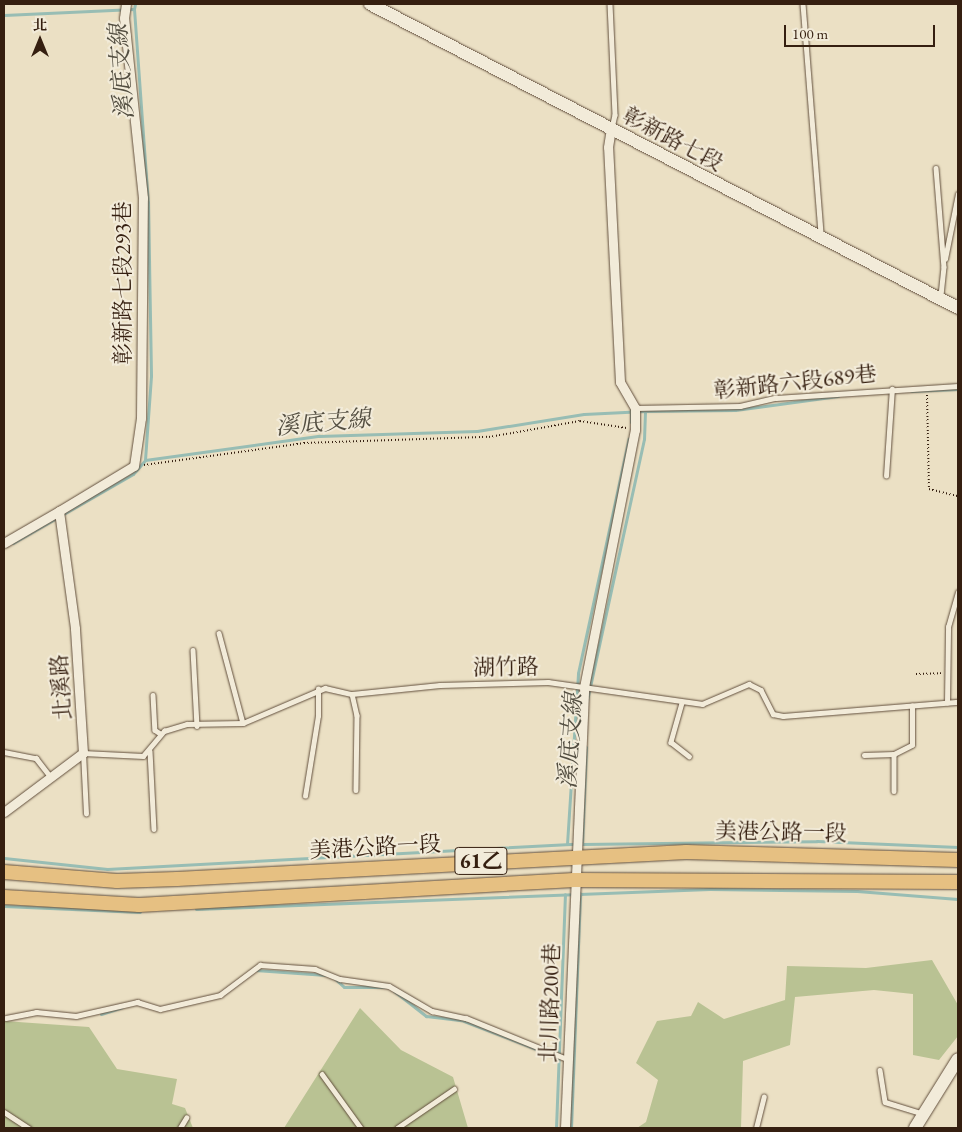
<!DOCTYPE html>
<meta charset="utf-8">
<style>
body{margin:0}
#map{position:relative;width:962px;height:1132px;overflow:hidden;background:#ebe0c4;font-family:"EB Garamond","Noto Serif TC",serif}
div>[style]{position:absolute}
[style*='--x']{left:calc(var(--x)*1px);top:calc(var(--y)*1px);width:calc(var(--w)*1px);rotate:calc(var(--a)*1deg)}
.green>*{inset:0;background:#b9c293}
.stream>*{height:3px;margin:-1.5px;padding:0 1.5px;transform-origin:1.5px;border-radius:1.5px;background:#98bdb4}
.path>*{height:2px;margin-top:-1px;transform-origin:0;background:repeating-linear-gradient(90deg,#351f10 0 1px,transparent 0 3.5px)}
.roads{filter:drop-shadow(0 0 1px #624f3d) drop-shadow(0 0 1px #624f3d)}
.lane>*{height:4.5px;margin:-2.25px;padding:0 2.25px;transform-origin:2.25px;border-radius:2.25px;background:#f2ebd9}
.street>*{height:9px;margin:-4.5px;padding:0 4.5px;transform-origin:4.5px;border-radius:4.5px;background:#f2ebd9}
.secondary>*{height:12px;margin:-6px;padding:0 6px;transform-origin:6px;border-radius:6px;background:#f2ebd9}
.primary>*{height:14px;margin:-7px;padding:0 7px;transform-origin:7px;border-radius:7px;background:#e6c082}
span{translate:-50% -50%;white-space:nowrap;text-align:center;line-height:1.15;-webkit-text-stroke:4px #f2ebd9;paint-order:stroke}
.shield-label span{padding:1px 4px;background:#f2ebd9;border:1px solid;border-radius:4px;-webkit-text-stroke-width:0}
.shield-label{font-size:21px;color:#351f10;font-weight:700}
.street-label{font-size:22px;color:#351f10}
.water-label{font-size:24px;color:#534e41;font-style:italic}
.frame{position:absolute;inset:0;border:5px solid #351f10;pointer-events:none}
.north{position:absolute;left:15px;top:15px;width:50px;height:50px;-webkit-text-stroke:4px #f2ebd9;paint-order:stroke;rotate:0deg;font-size:14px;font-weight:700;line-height:20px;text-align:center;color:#351f10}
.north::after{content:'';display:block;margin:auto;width:18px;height:22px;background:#351f10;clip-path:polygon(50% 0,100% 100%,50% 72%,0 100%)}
.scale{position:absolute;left:784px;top:25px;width:151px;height:22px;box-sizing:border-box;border:2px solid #351f10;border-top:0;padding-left:6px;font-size:15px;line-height:18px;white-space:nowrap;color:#351f10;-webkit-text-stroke:4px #f2ebd9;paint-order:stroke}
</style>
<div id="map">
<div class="green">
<div style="clip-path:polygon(932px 960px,958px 1005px,958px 1036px,939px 1060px,913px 1055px,913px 994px,874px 990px,795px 997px,790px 1045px,743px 1061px,741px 1128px,637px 1128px,646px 1122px,658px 1080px,636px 1063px,657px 1021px,691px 1016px,698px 1002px,724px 1019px,785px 1000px,787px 966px,866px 968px)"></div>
<div style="clip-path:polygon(360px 1008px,401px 1050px,453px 1077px,468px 1128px,284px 1128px)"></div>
<div style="clip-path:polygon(4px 1021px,89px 1027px,117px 1069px,177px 1079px,172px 1104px,185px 1108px,193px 1128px,4px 1128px)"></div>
</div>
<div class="stream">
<div style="--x:134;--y:9;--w:5;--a:-79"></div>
<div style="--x:4;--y:15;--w:130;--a:-2.6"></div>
<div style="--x:134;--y:9;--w:194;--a:85.9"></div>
<div style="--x:148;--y:202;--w:174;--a:89"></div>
<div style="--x:151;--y:376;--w:84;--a:94.1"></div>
<div style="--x:145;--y:460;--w:176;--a:-7.9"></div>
<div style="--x:319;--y:436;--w:158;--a:-1.8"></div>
<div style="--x:477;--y:431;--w:108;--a:-9"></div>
<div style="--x:584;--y:414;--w:61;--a:-2.8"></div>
<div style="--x:645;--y:411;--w:28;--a:92"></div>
<div style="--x:644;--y:439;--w:268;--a:102.3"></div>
<div style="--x:911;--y:391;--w:47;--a:-2.4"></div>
<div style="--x:631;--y:410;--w:12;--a:90"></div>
<div style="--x:645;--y:411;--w:90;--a:-0.6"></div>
<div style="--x:735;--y:410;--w:104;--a:-7.7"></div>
<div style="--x:13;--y:543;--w:138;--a:-29.9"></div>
<div style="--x:133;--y:474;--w:18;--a:-49"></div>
<div style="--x:567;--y:844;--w:171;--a:-86.3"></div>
<div style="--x:578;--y:673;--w:240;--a:-77.8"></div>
<div style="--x:582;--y:844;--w:97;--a:-87.6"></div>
<div style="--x:582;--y:844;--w:235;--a:-0.7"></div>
<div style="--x:817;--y:841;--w:141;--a:2.4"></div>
<div style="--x:4;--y:858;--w:104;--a:6.1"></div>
<div style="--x:107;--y:869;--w:469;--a:-3.1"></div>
<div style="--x:4;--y:906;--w:136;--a:2.5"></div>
<div style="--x:196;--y:909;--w:514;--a:-2.23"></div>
<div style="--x:710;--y:889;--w:147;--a:0.8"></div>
<div style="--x:857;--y:891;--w:101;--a:4.5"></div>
<div style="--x:255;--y:970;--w:71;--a:4"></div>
<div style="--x:334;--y:978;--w:13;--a:42"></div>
<div style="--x:344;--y:987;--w:40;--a:0"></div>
<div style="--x:394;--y:991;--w:41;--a:38"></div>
<div style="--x:426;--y:1016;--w:38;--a:7"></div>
<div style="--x:464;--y:1021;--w:102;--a:21.3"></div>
<div style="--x:101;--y:1014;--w:22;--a:-18"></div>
<div style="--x:556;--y:1128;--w:234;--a:-87.8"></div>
<div style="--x:571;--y:1128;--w:235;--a:-87.8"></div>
</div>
<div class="path">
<div style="--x:927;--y:395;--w:94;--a:88.8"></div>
<div style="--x:929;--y:489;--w:30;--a:14"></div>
<div style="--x:144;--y:465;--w:162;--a:-7.8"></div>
<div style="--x:304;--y:443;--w:185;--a:-1.9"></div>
<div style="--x:489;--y:437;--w:92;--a:-10"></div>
<div style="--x:580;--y:421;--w:47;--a:8.7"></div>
<div style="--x:916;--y:674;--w:25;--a:-2"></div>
</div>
<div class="roads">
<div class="lane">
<div style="--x:610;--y:4;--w:111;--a:87.4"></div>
<div style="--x:615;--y:115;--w:13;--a:103"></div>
<div style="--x:803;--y:4;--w:232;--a:85.5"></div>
<div style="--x:936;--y:168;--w:99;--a:85.4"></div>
<div style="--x:944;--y:267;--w:29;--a:96"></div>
<div style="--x:945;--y:259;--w:66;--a:-78.7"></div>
<div style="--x:635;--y:408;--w:105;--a:-1.1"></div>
<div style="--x:740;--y:406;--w:37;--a:-13"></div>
<div style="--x:776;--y:398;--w:182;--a:-3.8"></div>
<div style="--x:886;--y:476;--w:87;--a:-86.1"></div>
<div style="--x:219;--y:633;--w:93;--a:75.1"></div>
<div style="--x:193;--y:650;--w:76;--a:87"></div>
<div style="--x:352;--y:694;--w:22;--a:77"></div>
<div style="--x:357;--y:715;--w:75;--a:90.8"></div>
<div style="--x:153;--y:695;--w:35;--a:87"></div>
<div style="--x:155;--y:730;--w:7;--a:34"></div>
<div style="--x:682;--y:703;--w:41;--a:105.8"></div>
<div style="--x:671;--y:742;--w:23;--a:38"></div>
<div style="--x:947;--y:703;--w:76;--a:-89.2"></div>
<div style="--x:948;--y:627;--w:36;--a:-74"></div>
<div style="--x:150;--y:751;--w:78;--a:87.1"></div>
<div style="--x:4;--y:752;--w:33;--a:11"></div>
<div style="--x:36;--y:758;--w:24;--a:52"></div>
<div style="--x:894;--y:754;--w:37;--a:90"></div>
<div style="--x:864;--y:755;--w:30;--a:-2"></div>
<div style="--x:894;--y:754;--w:20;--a:-27"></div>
<div style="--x:912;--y:745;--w:39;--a:-90"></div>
<div style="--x:305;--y:796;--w:81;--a:-80.8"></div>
<div style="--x:318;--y:716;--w:27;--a:-90"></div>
<div style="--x:86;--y:814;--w:61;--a:-92.8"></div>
<div style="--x:83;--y:753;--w:60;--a:2.9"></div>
<div style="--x:143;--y:756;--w:33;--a:-50"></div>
<div style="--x:164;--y:731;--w:24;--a:-17"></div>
<div style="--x:187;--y:724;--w:56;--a:-1"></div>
<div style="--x:243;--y:723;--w:89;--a:-23.1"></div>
<div style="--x:325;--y:688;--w:28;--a:13"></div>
<div style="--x:352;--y:694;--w:88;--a:-5.8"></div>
<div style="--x:440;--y:685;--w:108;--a:-1.6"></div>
<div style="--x:548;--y:682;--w:156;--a:8.1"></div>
<div style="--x:702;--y:704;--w:51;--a:-23.1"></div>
<div style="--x:749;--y:684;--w:13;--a:27"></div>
<div style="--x:761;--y:690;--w:27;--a:63"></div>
<div style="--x:773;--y:714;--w:10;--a:11"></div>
<div style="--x:783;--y:716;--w:176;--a:-4.6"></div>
<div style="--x:6;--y:1018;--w:31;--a:-11"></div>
<div style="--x:36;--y:1012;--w:40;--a:5.7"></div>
<div style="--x:76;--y:1016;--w:63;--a:-12.9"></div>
<div style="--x:137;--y:1002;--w:24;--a:17"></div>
<div style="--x:160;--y:1009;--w:62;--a:-13.1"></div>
<div style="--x:220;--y:995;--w:50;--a:-36.9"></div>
<div style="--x:260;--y:965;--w:55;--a:4.2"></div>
<div style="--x:315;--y:969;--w:27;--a:22"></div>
<div style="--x:340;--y:979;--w:49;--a:8.1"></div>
<div style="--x:389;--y:986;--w:50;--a:30.2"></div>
<div style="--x:432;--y:1011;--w:35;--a:12"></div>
<div style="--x:466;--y:1018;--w:109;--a:22.1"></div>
<div style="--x:880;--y:1070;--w:32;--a:81"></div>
<div style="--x:885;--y:1102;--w:39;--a:17"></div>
<div style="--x:322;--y:1074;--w:67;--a:54.2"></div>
<div style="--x:4;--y:1112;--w:30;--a:33"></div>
<div style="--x:180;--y:1128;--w:12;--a:-59"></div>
<div style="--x:397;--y:1128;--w:69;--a:-34.4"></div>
<div style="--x:756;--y:1128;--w:32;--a:-76"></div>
</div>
<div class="street">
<div style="--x:4;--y:543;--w:64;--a:-30.2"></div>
<div style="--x:4;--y:812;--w:99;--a:-36.8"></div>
<div style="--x:83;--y:753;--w:125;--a:-93.7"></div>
<div style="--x:75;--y:628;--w:118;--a:-97.8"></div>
<div style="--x:59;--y:511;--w:87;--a:-31"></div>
<div style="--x:134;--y:466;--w:49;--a:-81.7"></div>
<div style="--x:141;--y:418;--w:220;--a:-89.5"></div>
<div style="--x:143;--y:198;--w:181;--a:-96"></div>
<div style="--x:124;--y:18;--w:14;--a:-82"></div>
<div style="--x:565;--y:1128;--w:441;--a:-87.5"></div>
<div style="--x:584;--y:687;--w:262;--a:-78.8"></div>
<div style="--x:635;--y:430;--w:22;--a:-90"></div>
<div style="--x:635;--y:408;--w:30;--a:-120"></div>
<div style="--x:620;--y:382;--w:235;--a:-92.9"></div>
<div style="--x:608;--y:147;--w:18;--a:-81"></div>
</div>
<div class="secondary">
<div style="--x:370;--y:4;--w:662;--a:27.34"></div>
<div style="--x:915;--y:1128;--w:81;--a:-58.1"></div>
</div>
<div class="primary">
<div style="--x:4;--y:872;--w:113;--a:4.6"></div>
<div style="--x:117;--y:881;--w:60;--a:-1.9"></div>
<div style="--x:177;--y:879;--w:510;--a:-3.04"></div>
<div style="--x:686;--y:852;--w:272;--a:1.7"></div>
<div style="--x:4;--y:897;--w:135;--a:3.4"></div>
<div style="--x:139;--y:905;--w:436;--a:-3.3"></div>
<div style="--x:574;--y:880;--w:384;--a:0.3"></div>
</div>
</div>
<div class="shield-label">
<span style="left:481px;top:861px">61乙</span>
</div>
<div class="street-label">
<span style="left:673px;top:139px;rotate:28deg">彰新路七段</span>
<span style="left:123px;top:283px;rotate:-90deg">彰新路七段293巷</span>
<span style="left:795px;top:382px;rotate:-6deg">彰新路六段689巷</span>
<span style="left:506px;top:667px;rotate:-1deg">湖竹路</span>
<span style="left:61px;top:687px;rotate:-94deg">北溪路</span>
<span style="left:781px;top:832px;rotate:1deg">美港公路一段</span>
<span style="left:375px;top:847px;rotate:-3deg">美港公路一段</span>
<span style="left:550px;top:1003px;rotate:-88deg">北川路200巷</span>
</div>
<div class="water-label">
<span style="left:121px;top:72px;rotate:-94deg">溪底支線</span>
<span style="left:323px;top:422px;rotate:-5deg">溪底支線</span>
<span style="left:570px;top:741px;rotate:-86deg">溪底支線</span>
</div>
<div class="frame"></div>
<div class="north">北</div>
<div class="scale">100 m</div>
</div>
